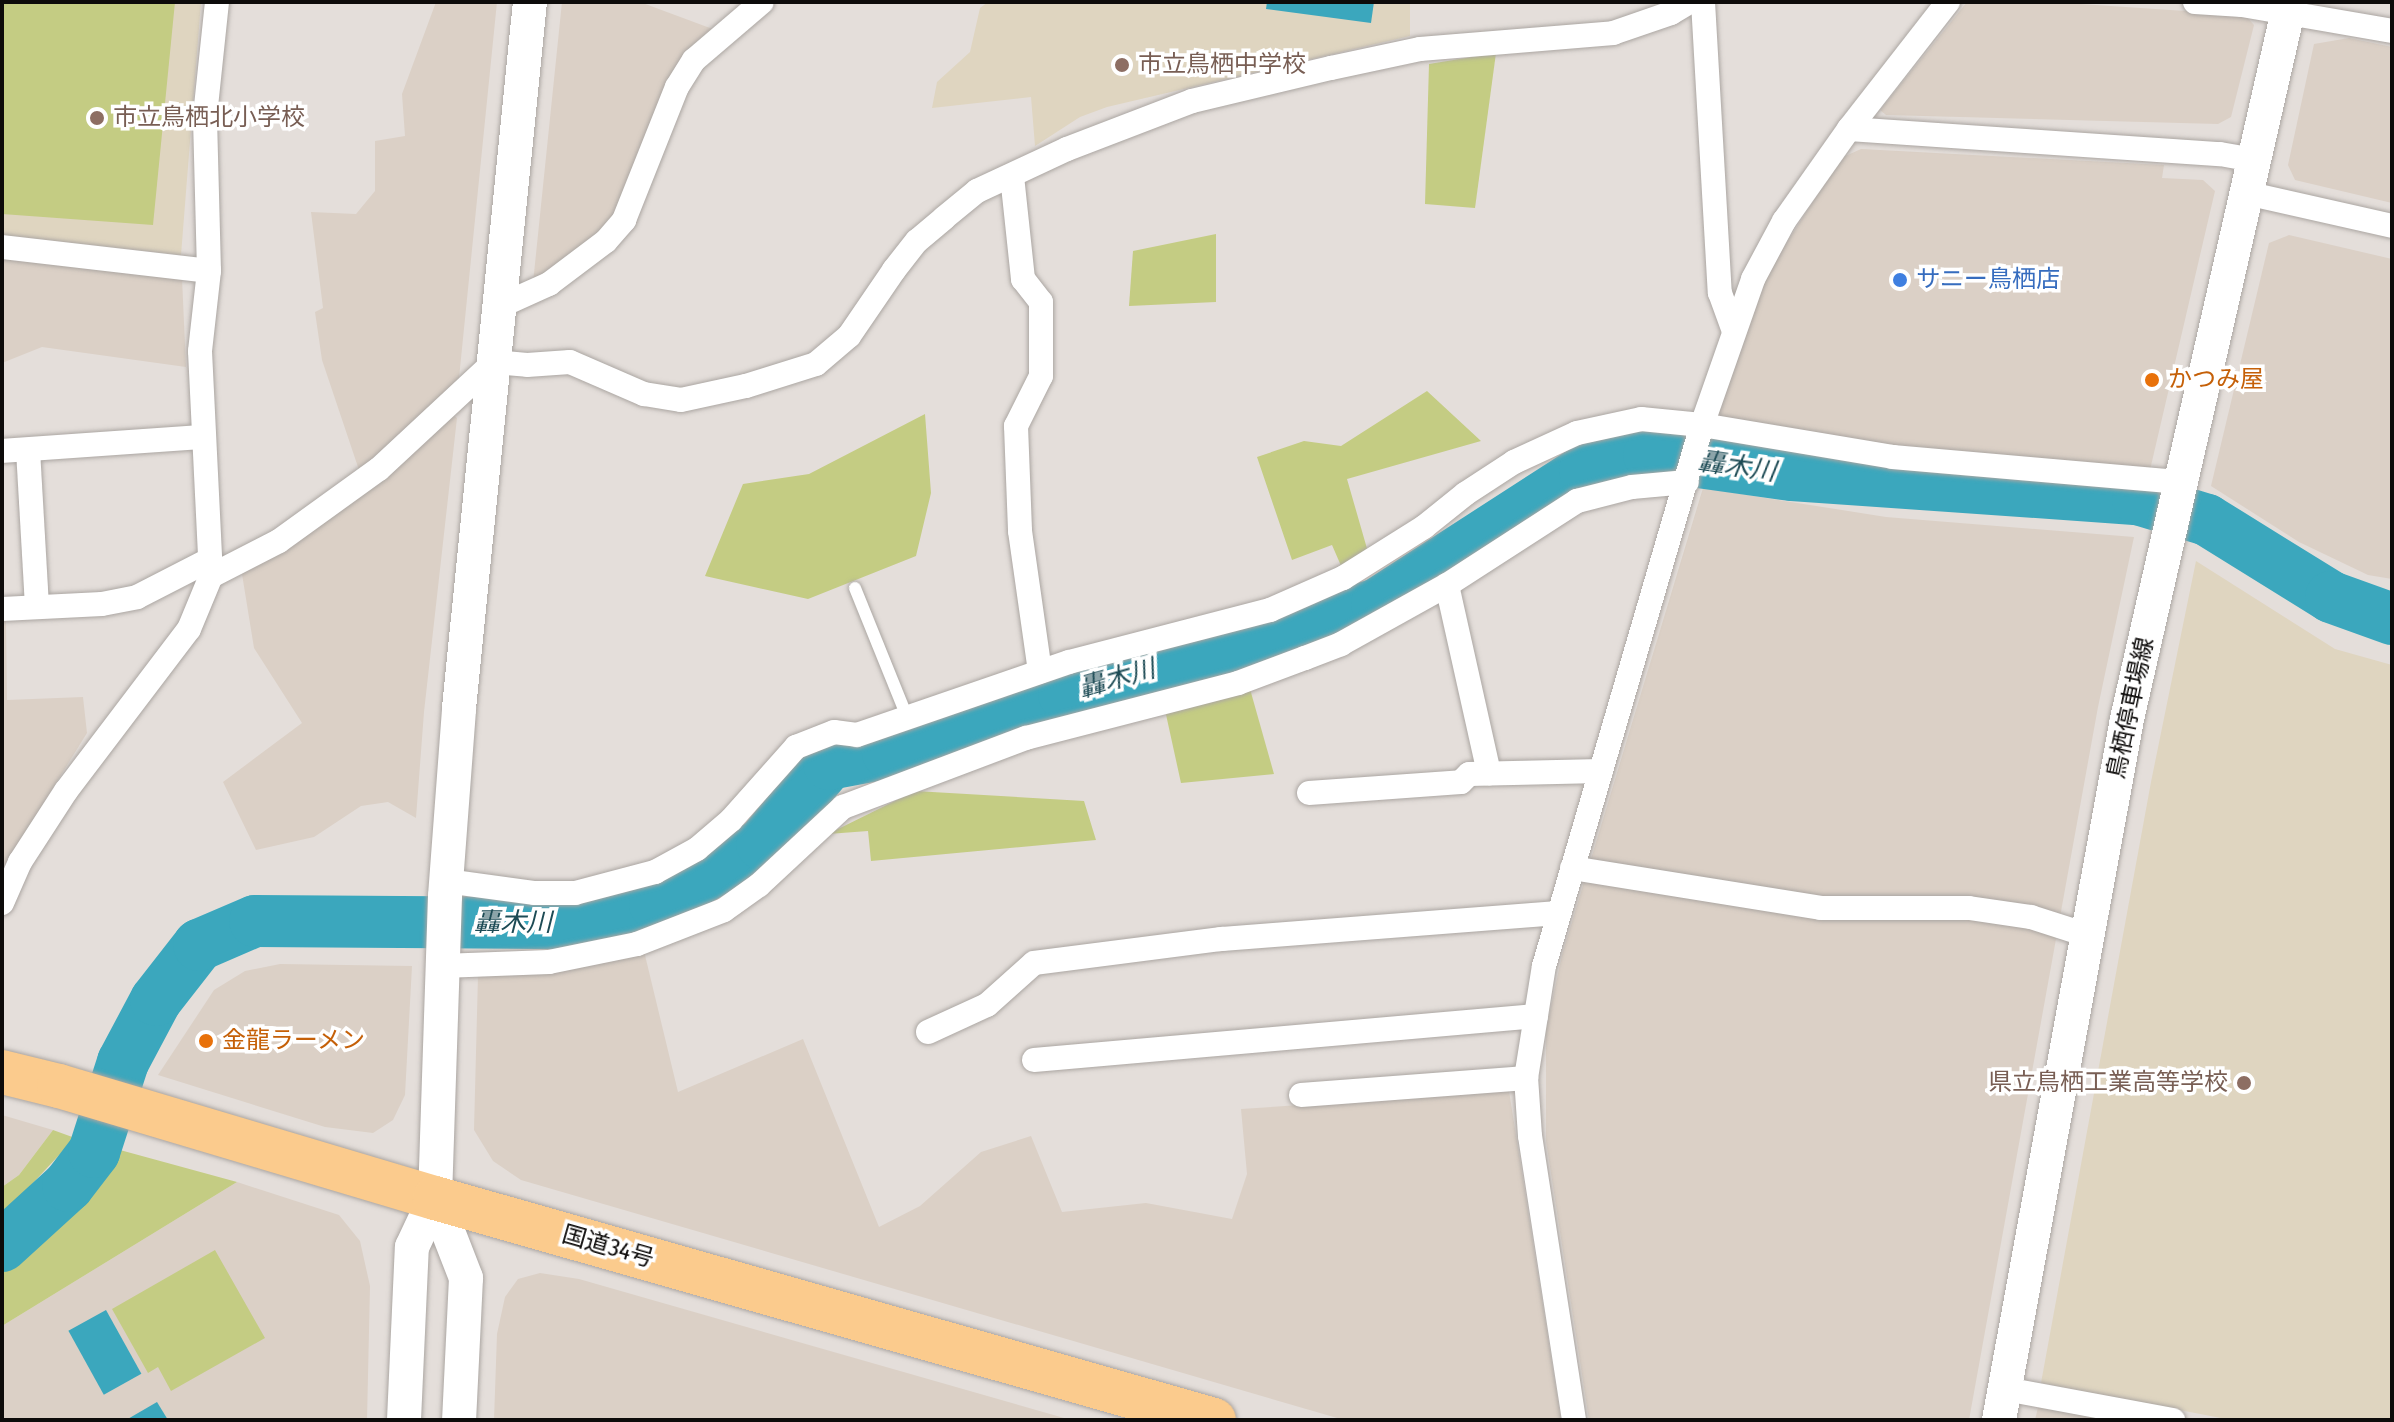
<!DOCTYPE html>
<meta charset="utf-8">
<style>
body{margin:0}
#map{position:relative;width:2394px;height:1422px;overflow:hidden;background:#e4deda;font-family:"Fira Sans Condensed","Noto Sans JP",sans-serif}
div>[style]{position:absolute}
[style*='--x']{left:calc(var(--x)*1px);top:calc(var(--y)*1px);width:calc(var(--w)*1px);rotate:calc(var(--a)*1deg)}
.built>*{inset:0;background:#dbd0c6}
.education>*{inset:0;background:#dfd5c0}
.green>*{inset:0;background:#c4cc83}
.water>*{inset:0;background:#3ba7bd;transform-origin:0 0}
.river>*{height:52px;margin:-26px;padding:0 26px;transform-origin:26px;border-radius:26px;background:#3ba7bd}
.roads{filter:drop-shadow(0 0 2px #aba6a2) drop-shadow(0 0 2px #aba6a2)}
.lane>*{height:12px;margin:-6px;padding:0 6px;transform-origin:6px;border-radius:6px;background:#fff}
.street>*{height:24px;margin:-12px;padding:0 12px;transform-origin:12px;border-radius:12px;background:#fff}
.secondary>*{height:34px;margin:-17px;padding:0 17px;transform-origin:17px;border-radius:17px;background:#fff}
.highway>*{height:44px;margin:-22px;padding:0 22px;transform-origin:22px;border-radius:22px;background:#fbcb8d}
.dots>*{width:22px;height:22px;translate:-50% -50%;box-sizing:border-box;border:4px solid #fff;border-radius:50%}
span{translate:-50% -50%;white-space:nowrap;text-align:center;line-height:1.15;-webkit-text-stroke:7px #fff;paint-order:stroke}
.education-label{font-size:24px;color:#785e54}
.left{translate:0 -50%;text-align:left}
.right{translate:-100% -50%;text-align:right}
.shop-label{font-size:24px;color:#366cbe}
.food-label{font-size:24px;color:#c56008}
.street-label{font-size:24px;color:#0d0b0a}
.water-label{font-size:26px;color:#1d4b55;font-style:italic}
.frame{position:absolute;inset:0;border:4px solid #0d0b0a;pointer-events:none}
</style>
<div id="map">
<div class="built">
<div style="clip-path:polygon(436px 2px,497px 2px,458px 388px,361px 476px,322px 360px,315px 312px,323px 308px,311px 212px,356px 214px,375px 191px,375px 141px,405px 136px,402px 94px)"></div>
<div style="clip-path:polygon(562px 2px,640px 2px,718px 31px,606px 233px,533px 283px)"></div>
<div style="clip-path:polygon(1967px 2px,2051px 2px,2245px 15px,2254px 25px,2231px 117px,2218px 124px,1886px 115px,1880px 110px)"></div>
<div style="clip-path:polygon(2349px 38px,2392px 47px,2392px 203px,2295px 180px,2288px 165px,2314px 44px)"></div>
<div style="clip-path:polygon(1861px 149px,2164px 165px,2162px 178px,2203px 180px,2215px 191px,2150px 470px,1887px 451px,1714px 420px,1762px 281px,1841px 158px)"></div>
<div style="clip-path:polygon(2289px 235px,2392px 259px,2392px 579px,2368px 575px,2299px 542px,2211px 486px,2269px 243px)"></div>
<div style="clip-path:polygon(2px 258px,182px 278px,186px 367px,42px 347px,2px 363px)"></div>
<div style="clip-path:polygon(449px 412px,457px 418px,424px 712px,416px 818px,388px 802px,361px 806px,314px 837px,256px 850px,223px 782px,302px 723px,254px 648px,241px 568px)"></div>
<div style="clip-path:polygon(1703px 488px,1886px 517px,2134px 537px,2098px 707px,1969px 1420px,1589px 1420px,1546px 1141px,1546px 1030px,1562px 955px)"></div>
<div style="clip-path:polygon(6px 619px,7px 700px,83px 697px,87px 733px,2px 870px,2px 620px)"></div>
<div style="clip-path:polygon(644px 951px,678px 1092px,803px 1039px,879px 1227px,920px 1206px,981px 1152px,1031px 1136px,1062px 1212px,1146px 1203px,1232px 1219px,1247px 1174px,1241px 1109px,1509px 1091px,1561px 1420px,1344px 1420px,521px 1180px,493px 1161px,474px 1130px,478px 975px)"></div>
<div style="clip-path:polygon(280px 964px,412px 966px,405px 1095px,393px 1120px,373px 1133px,325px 1127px,158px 1075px,214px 990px,245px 971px)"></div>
<div style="clip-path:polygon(2px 1115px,53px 1130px,19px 1175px,2px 1187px)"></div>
<div style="clip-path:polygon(237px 1182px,339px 1215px,360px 1241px,370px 1286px,367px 1420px,2px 1420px,2px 1326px)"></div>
<div style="clip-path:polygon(540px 1273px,579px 1279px,1071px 1420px,494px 1420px,497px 1334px,505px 1297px,518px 1279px)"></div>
<div style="clip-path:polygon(2039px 1403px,2135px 1420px,2035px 1420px)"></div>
</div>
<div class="education">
<div style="clip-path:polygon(2px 2px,201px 2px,181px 255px,2px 235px)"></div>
<div style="clip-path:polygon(988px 2px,1410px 2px,1410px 36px,1107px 107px,1080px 117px,1035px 146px,1031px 97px,932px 108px,937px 82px,970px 52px,980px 8px)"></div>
<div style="clip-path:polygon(2196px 561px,2335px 649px,2392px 665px,2392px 1420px,2231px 1420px,2041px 1383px,2151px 782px)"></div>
</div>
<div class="green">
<div style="clip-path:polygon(2px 2px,175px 2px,153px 225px,2px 214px)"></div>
<div style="clip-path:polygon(1496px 53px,1475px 208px,1425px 204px,1429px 64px)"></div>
<div style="clip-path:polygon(1216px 234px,1216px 302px,1129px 306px,1133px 251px)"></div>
<div style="clip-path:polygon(1427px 391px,1481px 441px,1347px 479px,1368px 552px,1342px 568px,1332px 545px,1292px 560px,1257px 457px,1304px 441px,1341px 446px)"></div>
<div style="clip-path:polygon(925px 414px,931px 493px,916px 556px,808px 599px,705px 576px,743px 484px,809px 474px)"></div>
<div style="clip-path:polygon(1250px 689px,1274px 774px,1181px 783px,1165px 710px)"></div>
<div style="clip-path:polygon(915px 791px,1084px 801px,1096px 840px,871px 861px,868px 831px,828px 834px)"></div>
<div style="clip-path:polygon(53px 1130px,75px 1138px,17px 1200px,2px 1211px,2px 1187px,19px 1175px)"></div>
<div style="clip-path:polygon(120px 1150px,237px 1182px,2px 1326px,2px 1270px,77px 1207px)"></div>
<div style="clip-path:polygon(215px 1250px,265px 1338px,171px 1391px,158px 1367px,148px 1373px,112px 1309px)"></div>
</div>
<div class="water">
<div style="clip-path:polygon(1267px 2px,1374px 2px,1371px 23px,1266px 9px)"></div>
<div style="left:106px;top:1310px;width:73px;height:43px;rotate:61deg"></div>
<div style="clip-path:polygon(157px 1402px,168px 1420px,126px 1420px)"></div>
</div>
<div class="river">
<div style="--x:2;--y:1246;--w:89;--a:-42.3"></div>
<div style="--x:68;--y:1186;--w:43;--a:-52.6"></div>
<div style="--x:94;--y:1152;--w:95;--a:-72.1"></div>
<div style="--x:123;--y:1062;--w:70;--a:-62"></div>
<div style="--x:156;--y:1000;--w:70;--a:-52"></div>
<div style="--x:199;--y:945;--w:61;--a:-23.2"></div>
<div style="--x:255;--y:921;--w:312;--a:0.4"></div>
<div style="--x:567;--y:923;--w:90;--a:-12.2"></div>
<div style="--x:655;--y:904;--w:123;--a:-29.3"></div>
<div style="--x:762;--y:844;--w:104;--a:-50.1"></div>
<div style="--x:829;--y:764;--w:60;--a:-10.6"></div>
<div style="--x:888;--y:753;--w:186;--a:-18.5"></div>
<div style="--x:1064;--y:694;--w:326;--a:-16"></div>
<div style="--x:1377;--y:604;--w:247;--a:-32.8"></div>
<div style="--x:1585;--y:470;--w:66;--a:-13.2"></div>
<div style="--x:1649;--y:455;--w:144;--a:8"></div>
<div style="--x:1792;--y:475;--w:347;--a:4"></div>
<div style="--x:2138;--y:499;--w:72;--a:16.9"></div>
<div style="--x:2207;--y:520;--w:146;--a:31.8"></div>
<div style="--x:2331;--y:597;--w:65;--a:19.8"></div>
</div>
<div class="roads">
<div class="lane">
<div style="--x:855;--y:588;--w:139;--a:68"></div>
</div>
<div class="street">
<div style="--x:1703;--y:2;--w:291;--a:86.7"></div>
<div style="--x:1720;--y:293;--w:38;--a:70"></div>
<div style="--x:2195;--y:2;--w:47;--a:3.7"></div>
<div style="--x:2242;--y:5;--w:152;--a:9.8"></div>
<div style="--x:1849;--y:129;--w:372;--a:3.9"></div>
<div style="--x:2220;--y:154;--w:35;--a:10"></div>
<div style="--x:1012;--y:176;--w:104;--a:83.9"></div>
<div style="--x:1023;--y:279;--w:29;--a:52"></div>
<div style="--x:1041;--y:302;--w:74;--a:90"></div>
<div style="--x:1041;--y:376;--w:56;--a:116.6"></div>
<div style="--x:1016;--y:426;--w:105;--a:87.8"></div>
<div style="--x:1020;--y:531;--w:142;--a:81.9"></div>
<div style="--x:2246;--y:193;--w:150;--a:12.7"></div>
<div style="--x:2;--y:247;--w:208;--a:6.6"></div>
<div style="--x:500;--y:306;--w:54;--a:-24.2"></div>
<div style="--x:549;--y:284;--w:71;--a:-37"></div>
<div style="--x:606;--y:241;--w:28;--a:-49"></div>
<div style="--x:624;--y:220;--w:143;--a:-68.3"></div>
<div style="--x:677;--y:87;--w:32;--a:-58"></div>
<div style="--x:694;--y:60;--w:89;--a:-40.5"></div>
<div style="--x:28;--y:450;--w:157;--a:86.7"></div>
<div style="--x:2;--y:451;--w:202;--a:-4"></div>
<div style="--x:211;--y:576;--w:76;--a:-27.2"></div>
<div style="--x:279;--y:541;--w:123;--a:-35.8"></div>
<div style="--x:379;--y:469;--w:157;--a:-42.9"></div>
<div style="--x:494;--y:362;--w:33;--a:5"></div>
<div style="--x:527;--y:365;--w:43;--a:-4"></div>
<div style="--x:570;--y:362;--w:81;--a:23.4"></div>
<div style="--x:644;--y:394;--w:37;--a:9"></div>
<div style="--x:681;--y:400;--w:66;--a:-12.2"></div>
<div style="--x:746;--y:386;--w:73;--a:-17.4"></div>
<div style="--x:816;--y:364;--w:43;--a:-40.3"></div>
<div style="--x:849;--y:336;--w:80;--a:-55.7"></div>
<div style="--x:894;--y:270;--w:37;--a:-52"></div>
<div style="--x:917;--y:241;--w:35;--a:-40"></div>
<div style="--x:944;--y:218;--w:43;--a:-39.3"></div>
<div style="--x:977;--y:191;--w:99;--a:-25"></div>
<div style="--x:1067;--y:149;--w:134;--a:-21"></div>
<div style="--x:1192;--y:101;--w:143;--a:-13.4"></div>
<div style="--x:1331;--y:68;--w:91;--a:-12.1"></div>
<div style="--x:1420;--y:49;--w:194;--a:-4.7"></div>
<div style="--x:1613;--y:33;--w:61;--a:-19"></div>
<div style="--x:1671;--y:13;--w:21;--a:-31"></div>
<div style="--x:1447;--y:585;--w:193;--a:77.4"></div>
<div style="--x:2;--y:609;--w:100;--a:-2.9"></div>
<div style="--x:102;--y:604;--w:36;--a:-11"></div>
<div style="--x:137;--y:597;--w:81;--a:-27.2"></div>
<div style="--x:1309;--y:793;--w:152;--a:-4.1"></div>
<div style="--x:1461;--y:782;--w:11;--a:-45"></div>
<div style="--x:1469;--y:774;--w:132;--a:-1.3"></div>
<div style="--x:1572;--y:868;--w:252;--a:9.1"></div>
<div style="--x:1821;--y:908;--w:148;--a:0"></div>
<div style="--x:1969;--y:908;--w:63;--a:8.3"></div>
<div style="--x:2031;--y:917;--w:59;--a:17.8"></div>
<div style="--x:446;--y:881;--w:90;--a:7.7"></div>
<div style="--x:535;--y:893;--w:40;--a:0"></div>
<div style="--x:575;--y:893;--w:83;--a:-14.7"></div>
<div style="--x:655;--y:872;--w:48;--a:-28.7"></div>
<div style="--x:697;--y:849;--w:45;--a:-40.5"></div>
<div style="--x:731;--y:820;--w:98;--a:-48.3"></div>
<div style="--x:796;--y:747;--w:41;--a:-21.5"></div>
<div style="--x:834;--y:732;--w:23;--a:7"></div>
<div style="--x:857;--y:735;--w:224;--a:-19"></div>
<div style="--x:1069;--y:662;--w:208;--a:-14.5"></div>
<div style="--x:1270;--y:610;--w:80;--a:-23.7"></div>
<div style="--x:1343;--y:578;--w:96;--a:-32.2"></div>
<div style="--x:1424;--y:527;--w:53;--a:-38.8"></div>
<div style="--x:1465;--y:494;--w:59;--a:-33.1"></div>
<div style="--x:1514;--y:462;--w:69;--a:-24.7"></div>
<div style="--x:1577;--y:433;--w:66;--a:-12.3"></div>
<div style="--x:1641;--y:419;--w:61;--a:5.6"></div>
<div style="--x:1702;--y:425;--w:194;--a:9.5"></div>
<div style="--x:1893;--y:457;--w:288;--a:5"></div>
<div style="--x:2;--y:903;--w:45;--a:-66.3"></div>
<div style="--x:20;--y:862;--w:85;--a:-57.1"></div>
<div style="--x:66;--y:791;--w:203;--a:-52.8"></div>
<div style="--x:189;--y:629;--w:57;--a:-67.5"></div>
<div style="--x:211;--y:576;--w:225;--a:-92.8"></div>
<div style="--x:200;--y:351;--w:81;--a:-83.6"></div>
<div style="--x:209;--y:271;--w:155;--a:-91.5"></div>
<div style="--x:205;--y:116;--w:115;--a:-84"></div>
<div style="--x:442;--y:966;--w:107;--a:-2.1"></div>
<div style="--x:549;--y:962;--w:90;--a:-11.6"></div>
<div style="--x:637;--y:944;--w:93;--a:-21.3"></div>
<div style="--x:724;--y:910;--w:43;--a:-35.5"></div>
<div style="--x:759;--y:885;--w:115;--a:-42.9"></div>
<div style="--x:843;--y:807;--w:196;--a:-20.7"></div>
<div style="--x:1026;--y:738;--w:219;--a:-14.5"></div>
<div style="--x:1238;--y:683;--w:72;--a:-20.5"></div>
<div style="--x:1305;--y:658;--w:39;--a:-21"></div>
<div style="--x:1341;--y:644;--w:121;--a:-29.1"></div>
<div style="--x:1447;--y:585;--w:155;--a:-32.9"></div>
<div style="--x:1577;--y:501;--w:57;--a:-14.3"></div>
<div style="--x:1632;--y:487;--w:55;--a:-5.2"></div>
<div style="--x:928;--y:1032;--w:65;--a:-24.6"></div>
<div style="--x:987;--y:1005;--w:63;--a:-41.8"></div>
<div style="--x:1034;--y:963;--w:189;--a:-7.3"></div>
<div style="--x:1221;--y:939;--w:339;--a:-4.4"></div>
<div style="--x:1034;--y:1060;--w:504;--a:-5.01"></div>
<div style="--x:1301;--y:1095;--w:226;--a:-4.3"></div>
<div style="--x:2005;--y:1389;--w:171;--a:10.5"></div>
<div style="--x:1574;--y:1420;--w:287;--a:-98.8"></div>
<div style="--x:1530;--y:1136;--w:58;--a:-93.9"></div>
<div style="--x:1526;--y:1078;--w:113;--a:-80.9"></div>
<div style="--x:1544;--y:966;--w:564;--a:-73.72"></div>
<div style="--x:1702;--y:425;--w:155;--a:-70.7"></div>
<div style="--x:1753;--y:279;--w:66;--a:-61.9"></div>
<div style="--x:1784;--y:221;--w:113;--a:-54.8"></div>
<div style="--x:1849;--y:129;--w:161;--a:-52.1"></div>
</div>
<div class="secondary">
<div style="--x:435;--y:1198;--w:86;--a:68.8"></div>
<div style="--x:466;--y:1278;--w:142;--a:92.8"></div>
<div style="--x:404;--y:1420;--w:173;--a:-87.4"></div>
<div style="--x:412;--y:1247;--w:54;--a:-64.9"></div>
<div style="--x:435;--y:1198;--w:302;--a:-88.1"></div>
<div style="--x:445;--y:896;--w:189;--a:-85.7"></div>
<div style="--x:459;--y:708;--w:710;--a:-84.26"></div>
<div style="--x:1999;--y:1420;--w:713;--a:-79.65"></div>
<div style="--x:2127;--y:719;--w:735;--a:-77.19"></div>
</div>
<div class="highway">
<div style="--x:2;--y:1072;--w:59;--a:13.8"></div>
<div style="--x:59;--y:1086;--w:392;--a:16.6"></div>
<div style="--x:435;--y:1198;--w:810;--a:15.91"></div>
</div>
</div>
<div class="dots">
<div style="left:1122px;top:65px;background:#8d6e63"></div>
<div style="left:97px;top:118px;background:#8d6e63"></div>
<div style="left:1900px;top:280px;background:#3f7fe0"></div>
<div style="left:2152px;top:380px;background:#e8710a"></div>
<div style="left:206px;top:1041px;background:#e8710a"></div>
<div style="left:2244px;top:1083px;background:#8d6e63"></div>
</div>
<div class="education-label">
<span class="left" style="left:1138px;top:65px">市立鳥栖中学校</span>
<span class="left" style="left:113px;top:118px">市立鳥栖北小学校</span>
<span class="right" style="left:2228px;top:1083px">県立鳥栖工業高等学校</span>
</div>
<div class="shop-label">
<span class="left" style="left:1916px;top:280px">サニー鳥栖店</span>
</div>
<div class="food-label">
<span class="left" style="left:2168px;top:380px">かつみ屋</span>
<span class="left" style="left:222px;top:1041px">金龍ラーメン</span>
</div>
<div class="street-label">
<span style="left:2131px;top:708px;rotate:-78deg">鳥栖停車場線</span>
<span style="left:608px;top:1247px;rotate:16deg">国道34号</span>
</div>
<div class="water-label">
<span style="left:1737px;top:467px;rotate:8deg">轟木川</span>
<span style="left:1117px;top:679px;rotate:-16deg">轟木川</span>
<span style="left:513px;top:923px">轟木川</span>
</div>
<div class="frame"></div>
</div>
